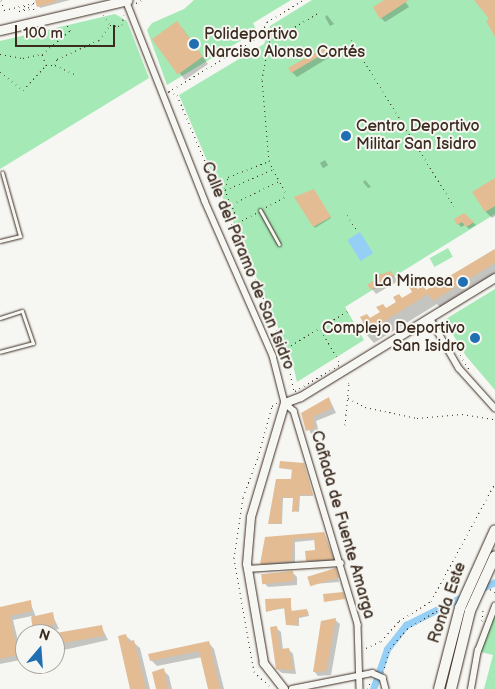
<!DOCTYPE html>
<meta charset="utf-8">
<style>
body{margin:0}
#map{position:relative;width:495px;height:689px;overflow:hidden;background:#f6f6f2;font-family:"Balsamiq Sans",sans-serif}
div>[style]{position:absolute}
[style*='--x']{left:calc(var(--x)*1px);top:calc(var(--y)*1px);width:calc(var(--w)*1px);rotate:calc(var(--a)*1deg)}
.green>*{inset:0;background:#a5eab6;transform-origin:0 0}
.water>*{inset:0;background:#96cff5;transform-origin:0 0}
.shadow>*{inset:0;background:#0003;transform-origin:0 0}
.canal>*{height:7px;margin:-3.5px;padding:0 3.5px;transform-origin:3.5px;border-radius:3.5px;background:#96cff5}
.building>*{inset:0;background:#e3bc94;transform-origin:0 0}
.path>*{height:1px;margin-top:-0.5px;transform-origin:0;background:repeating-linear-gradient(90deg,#3b2a1e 0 1px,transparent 0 5px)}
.roads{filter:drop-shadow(0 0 1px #3b2a1e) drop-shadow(0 0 1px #3b2a1e)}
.service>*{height:3px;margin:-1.5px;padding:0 1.5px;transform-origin:1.5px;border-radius:1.5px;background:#f6f6f2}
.minor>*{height:5.5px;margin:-2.75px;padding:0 2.75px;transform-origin:2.75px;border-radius:2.75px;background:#f6f6f2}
.tertiary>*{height:8px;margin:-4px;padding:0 4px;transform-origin:4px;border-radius:4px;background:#f6f6f2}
.primary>*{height:9px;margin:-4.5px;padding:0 4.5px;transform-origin:4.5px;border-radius:4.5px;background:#f6f6f2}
.trunk>*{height:10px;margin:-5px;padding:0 5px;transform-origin:5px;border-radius:5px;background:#f6f6f2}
.dots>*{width:14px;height:14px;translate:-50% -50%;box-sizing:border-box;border:2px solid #f6f6f2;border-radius:50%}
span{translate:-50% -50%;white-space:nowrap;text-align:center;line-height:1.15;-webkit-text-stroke:4px #f6f6f2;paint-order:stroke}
.poi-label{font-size:16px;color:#3b2a1e}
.left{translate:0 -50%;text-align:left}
.right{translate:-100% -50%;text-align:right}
.street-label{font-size:16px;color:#3b2a1e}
.north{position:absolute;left:15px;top:624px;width:50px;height:50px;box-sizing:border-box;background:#f6f6f2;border:1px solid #aba49d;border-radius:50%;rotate:18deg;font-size:14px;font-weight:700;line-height:20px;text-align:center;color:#3b2a1e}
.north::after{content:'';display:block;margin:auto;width:18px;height:22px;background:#1f6fb2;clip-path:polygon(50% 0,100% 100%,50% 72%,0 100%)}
.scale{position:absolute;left:15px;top:25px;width:100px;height:22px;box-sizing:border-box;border:2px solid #3b2a1e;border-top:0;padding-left:6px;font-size:15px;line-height:18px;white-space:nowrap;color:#3b2a1e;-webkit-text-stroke:4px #f6f6f2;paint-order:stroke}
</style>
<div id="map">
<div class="green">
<div style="clip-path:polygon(194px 0,291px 0,253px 23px,257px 31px,167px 85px,147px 30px,152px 23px,184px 9px)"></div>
<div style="clip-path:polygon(312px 0,495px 0,495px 214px,345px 307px,364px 340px,297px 382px,292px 360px,179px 95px,264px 44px,270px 26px)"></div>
<div style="clip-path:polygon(115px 14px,127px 21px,149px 78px,0 169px,0 41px)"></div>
<div style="left:448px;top:248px;width:10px;height:21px;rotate:61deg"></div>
<div style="clip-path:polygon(495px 289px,495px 390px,466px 356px,444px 320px)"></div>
<div style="clip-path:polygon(495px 610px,495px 689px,484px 689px,493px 655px,481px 652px)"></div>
</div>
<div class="water">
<div style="left:360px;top:232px;width:25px;height:15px;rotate:58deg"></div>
</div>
<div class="shadow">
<div style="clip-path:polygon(36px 0,70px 0,40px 8px)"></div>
<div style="clip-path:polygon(386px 0,404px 0,409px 7px,385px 22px,381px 18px)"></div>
<div style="clip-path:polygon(327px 15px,334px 24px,330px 26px,325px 17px)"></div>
<div style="clip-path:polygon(183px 29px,208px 64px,185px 80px,154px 39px)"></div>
<div style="clip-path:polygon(327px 47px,333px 55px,297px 77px,292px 72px)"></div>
<div style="left:325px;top:160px;width:6px;height:6px;rotate:59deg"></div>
<div style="clip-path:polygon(365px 180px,371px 187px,368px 188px,363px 182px)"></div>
<div style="clip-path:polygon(495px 180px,495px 216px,492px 218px,486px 212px)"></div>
<div style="clip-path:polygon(314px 192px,331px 218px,315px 228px,296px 198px)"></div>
<div style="clip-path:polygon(464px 215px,476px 225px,469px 229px,465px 225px,461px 227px,455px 220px)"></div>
<div style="clip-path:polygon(495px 249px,495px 278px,443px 310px,437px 304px,374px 343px,365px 333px,365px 322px,418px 290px,427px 291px)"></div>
<div style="clip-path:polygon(391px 272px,398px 281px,376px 294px,369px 285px,381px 274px,384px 276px)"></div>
<div style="clip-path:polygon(329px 398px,336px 413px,316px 421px,319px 432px,311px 434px,302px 413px)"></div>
<div style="clip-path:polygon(303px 464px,313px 496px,300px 496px,299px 512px,294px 511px,294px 498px,283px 498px,282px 524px,270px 524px,277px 481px,292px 480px,293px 470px,280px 468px)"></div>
<div style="clip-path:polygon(324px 533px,335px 561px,310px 563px,307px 560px,317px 551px,316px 540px,295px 542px,295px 564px,264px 566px,261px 563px,266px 538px)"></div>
<div style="clip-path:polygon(336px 569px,339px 582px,313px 584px,308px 579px)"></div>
<div style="clip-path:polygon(292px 572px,297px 577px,297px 585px,268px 587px,264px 583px)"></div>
<div style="clip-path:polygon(290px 600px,292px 612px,308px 611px,309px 616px,299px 618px,299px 626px,287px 625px,286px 608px,268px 611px)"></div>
<div style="clip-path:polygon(30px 602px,36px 617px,52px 614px,59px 629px,53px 630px,54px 634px,39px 634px,34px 629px,32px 616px,13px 620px,19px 645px,25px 643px,25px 659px,0 664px,0 608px)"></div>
<div style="clip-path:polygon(335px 620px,340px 624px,331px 675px,318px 676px,314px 671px)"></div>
<div style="clip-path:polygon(101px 626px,108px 640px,55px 652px,55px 636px)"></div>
<div style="clip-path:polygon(276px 628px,281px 632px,283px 650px,289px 650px,293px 654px,296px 674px,282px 673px,277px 669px)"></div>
<div style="clip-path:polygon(126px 636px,140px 648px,150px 689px,131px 689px)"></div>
<div style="clip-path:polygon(209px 643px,214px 649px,224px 689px,209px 689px,202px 657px,157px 666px,151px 660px)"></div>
<div style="clip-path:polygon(163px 670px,169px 676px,172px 689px,157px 689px)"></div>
</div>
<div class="canal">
<div style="--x:480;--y:589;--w:17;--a:-25"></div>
<div style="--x:373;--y:689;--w:42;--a:-70.7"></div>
<div style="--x:387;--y:649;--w:31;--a:-52"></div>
<div style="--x:406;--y:625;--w:69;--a:-26.6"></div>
</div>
<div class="building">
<div style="clip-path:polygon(35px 0,55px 0,56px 2px,37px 7px)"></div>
<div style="clip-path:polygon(384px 0,409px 0,380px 19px,373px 7px)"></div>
<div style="clip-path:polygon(474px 0,495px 0,495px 37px,486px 21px,489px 19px)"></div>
<div style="left:177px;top:21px;width:44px;height:31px;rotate:54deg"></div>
<div style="clip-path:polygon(327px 46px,330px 50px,291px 73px,288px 68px)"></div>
<div style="clip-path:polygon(495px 178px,495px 206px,485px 212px,472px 192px)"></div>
<div style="clip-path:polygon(314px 189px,331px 217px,313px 227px,294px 197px)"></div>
<div style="clip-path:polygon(464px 213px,474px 222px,466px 227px,462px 222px,457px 225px,454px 219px)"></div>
<div style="clip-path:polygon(495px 249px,495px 263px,433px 301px,428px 294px,364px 334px,358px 325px,363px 322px,360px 317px,367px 314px,370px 318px,380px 312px,376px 307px,383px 304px,386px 308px,396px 302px,393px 297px,399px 294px,402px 298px,412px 292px,409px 287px,413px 284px,418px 289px,423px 285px,426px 290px)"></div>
<div style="clip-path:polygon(391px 271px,394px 276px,371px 290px,367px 285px,375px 280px,373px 277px)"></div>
<div style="clip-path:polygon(329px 397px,332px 408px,313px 417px,315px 428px,306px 431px,301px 413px)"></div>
<div style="clip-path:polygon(280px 461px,304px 463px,313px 495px,299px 495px,298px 511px,292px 512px,293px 498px,282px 497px,281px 523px,268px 524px,276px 479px,291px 479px,292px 469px,279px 468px)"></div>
<div style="clip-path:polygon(324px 532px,333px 559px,306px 561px,305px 551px,315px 550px,314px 538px,293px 539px,292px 561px,260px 564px,265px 537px)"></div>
<div style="left:336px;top:568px;width:10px;height:30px;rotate:73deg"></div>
<div style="left:293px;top:571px;width:10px;height:32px;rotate:84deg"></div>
<div style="clip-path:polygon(343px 592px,345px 599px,324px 602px,323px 594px)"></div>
<div style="clip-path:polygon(291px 598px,291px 611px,307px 609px,308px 615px,298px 617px,298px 625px,286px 625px,284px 607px,266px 612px,265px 599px)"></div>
<div style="clip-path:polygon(31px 600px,32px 611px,10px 616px,16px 644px,25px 642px,25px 653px,0 659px,0 607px)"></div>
<div style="clip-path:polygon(53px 612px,55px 624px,50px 626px,51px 634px,40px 634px,39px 628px,33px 630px,31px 617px)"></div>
<div style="clip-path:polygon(336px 618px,326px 671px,313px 672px,321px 621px)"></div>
<div style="left:102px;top:625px;width:11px;height:48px;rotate:80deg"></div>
<div style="clip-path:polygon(277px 626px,280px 649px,289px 648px,293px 670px,276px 669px,270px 627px)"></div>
<div style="clip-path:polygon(126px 634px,128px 642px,134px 640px,146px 689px,130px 689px,118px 636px)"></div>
<div style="clip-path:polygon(209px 641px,220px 689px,208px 689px,199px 651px,150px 661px,148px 654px)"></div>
<div style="clip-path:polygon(164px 668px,168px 689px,156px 689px,152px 672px)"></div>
</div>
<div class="path">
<div style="--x:1;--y:0;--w:10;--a:73"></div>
<div style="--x:4;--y:10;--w:31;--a:-13"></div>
<div style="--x:34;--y:3;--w:3;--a:-108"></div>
<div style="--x:136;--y:3;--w:7;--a:-27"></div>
<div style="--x:32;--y:4;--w:9;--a:72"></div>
<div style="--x:24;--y:6;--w:5;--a:11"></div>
<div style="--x:29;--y:7;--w:11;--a:158"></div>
<div style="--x:19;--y:11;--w:10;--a:-11"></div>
<div style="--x:29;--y:9;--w:5;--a:68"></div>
<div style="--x:103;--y:15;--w:12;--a:55"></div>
<div style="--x:110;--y:25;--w:8;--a:7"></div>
<div style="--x:118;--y:26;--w:4;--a:-14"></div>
<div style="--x:122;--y:25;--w:10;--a:-79"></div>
<div style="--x:351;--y:40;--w:195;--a:58.2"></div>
<div style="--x:0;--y:54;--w:23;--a:10"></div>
<div style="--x:23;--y:58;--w:18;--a:-13"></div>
<div style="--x:46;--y:65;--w:12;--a:-110"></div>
<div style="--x:42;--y:54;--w:38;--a:-40"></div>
<div style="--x:71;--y:30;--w:8;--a:-130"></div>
<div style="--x:55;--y:65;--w:6;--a:-72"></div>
<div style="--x:57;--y:59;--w:46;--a:-24.3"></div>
<div style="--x:99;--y:40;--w:19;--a:-54"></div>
<div style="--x:0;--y:72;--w:29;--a:38"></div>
<div style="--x:23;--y:90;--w:34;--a:-47"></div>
<div style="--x:46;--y:65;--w:9;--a:0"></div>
<div style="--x:55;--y:65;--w:21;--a:25"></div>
<div style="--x:169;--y:91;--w:9;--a:27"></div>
<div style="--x:177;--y:95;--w:276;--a:67"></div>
<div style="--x:285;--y:349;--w:43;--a:77.9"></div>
<div style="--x:168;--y:92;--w:108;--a:-31.3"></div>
<div style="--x:260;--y:36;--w:16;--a:-63"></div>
<div style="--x:267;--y:22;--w:42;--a:-31.4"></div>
<div style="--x:269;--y:161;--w:81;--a:-94.9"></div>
<div style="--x:262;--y:80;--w:39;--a:-80"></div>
<div style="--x:269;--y:42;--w:59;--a:-30.5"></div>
<div style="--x:225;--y:189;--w:12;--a:-76"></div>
<div style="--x:228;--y:177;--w:44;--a:-21.3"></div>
<div style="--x:269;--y:161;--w:9;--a:63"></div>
<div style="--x:232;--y:204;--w:52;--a:-26.1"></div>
<div style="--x:266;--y:207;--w:24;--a:-28"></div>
<div style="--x:256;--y:213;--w:19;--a:152"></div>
<div style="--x:239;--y:222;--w:35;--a:-114"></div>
<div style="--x:225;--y:190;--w:52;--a:-23.6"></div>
<div style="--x:273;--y:169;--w:26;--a:62"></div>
<div style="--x:347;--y:215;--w:17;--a:57"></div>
<div style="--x:321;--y:330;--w:38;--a:60"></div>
<div style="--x:449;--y:338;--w:38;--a:57"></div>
<div style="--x:278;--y:353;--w:82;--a:-31"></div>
<div style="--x:295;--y:391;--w:51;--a:-30.6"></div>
<div style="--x:348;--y:398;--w:19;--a:28"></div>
<div style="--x:365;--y:407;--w:53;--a:11.9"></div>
<div style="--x:417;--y:418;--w:45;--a:-5.1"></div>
<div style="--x:462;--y:414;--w:33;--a:9"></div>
<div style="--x:345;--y:425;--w:42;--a:-84.6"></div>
<div style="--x:349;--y:383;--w:5;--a:-127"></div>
<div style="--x:490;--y:589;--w:6;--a:31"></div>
<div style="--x:482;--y:621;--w:12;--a:-85"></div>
<div style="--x:366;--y:648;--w:17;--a:-25"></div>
<div style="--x:381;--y:641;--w:27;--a:-48"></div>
<div style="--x:399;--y:621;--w:38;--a:-32"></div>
<div style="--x:431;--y:601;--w:134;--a:-61.5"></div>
<div style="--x:383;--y:672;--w:25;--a:-74"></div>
<div style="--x:390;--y:648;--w:25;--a:-48"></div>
<div style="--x:407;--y:629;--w:34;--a:-32"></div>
<div style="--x:436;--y:611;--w:7;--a:16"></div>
<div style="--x:443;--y:613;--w:4;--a:-27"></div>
<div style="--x:273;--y:689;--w:25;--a:-138"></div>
<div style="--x:254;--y:672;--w:116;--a:-100"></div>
<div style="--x:234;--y:558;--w:62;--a:-81.6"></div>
<div style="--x:243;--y:497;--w:43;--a:-69.4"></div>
<div style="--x:258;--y:457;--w:53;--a:-74.6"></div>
<div style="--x:272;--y:406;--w:6;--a:-31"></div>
<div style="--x:368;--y:689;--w:10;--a:-73"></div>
</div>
<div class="roads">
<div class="service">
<div style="--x:260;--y:210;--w:39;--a:61"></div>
<div style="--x:0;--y:241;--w:21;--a:-14"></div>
<div style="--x:20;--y:236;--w:66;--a:-105.7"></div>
<div style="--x:0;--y:318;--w:23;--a:-18"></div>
<div style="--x:22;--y:311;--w:34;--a:71"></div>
<div style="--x:33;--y:343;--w:34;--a:165"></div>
</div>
<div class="minor">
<div style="--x:126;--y:0;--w:216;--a:68.5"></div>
<div style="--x:205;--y:201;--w:169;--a:66.3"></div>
<div style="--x:273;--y:356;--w:49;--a:75.7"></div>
<div style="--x:285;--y:403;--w:12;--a:42"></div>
<div style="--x:294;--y:411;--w:223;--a:73.3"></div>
<div style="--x:358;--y:625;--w:64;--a:88.2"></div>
<div style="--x:430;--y:318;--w:58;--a:59.9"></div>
<div style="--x:459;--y:368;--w:54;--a:48"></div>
<div style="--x:247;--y:569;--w:94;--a:-3.7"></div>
<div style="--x:292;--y:689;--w:82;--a:-11.3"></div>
<div style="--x:372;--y:673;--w:12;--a:24"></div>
<div style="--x:383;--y:678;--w:11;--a:75"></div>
<div style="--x:471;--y:689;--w:39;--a:-80"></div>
<div style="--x:478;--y:651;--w:48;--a:-69.3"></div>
</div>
<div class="tertiary">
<div style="--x:284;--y:689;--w:33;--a:-128"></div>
<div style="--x:264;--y:663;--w:100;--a:-99.7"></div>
<div style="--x:247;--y:564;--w:47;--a:-85.1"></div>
<div style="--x:251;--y:517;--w:119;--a:-73.4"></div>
<div style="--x:285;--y:403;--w:17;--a:-21"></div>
<div style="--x:301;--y:397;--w:228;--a:-31.5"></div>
</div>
<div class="primary">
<div style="--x:0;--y:30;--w:131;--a:-13.2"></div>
</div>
<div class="trunk">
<div style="--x:439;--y:689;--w:84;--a:-75.5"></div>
<div style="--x:460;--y:608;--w:85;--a:-65.8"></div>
<div style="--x:451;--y:689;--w:80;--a:-76.3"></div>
<div style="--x:470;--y:611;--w:60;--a:-65.6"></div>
</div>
</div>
<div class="dots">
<div style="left:194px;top:44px;background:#1f6fb2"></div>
<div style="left:346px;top:136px;background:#1f6fb2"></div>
<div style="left:463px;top:282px;background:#1f6fb2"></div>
<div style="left:475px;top:338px;background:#1f6fb2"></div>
</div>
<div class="poi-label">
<span class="left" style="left:204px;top:44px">Polideportivo<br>Narciso Alonso Cortés</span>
<span class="left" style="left:356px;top:136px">Centro Deportivo<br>Militar San Isidro</span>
<span class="right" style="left:453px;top:282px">La Mimosa</span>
<span class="right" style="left:465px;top:338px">Complejo Deportivo<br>San Isidro</span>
</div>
<div class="street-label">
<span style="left:247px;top:266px;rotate:68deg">Calle del Páramo de San Isidro</span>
<span style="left:342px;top:525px;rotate:74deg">Cañada de Fuente Amarga</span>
<span style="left:448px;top:603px;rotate:-71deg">Ronda Este</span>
</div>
<div class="north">N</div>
<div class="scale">100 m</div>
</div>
